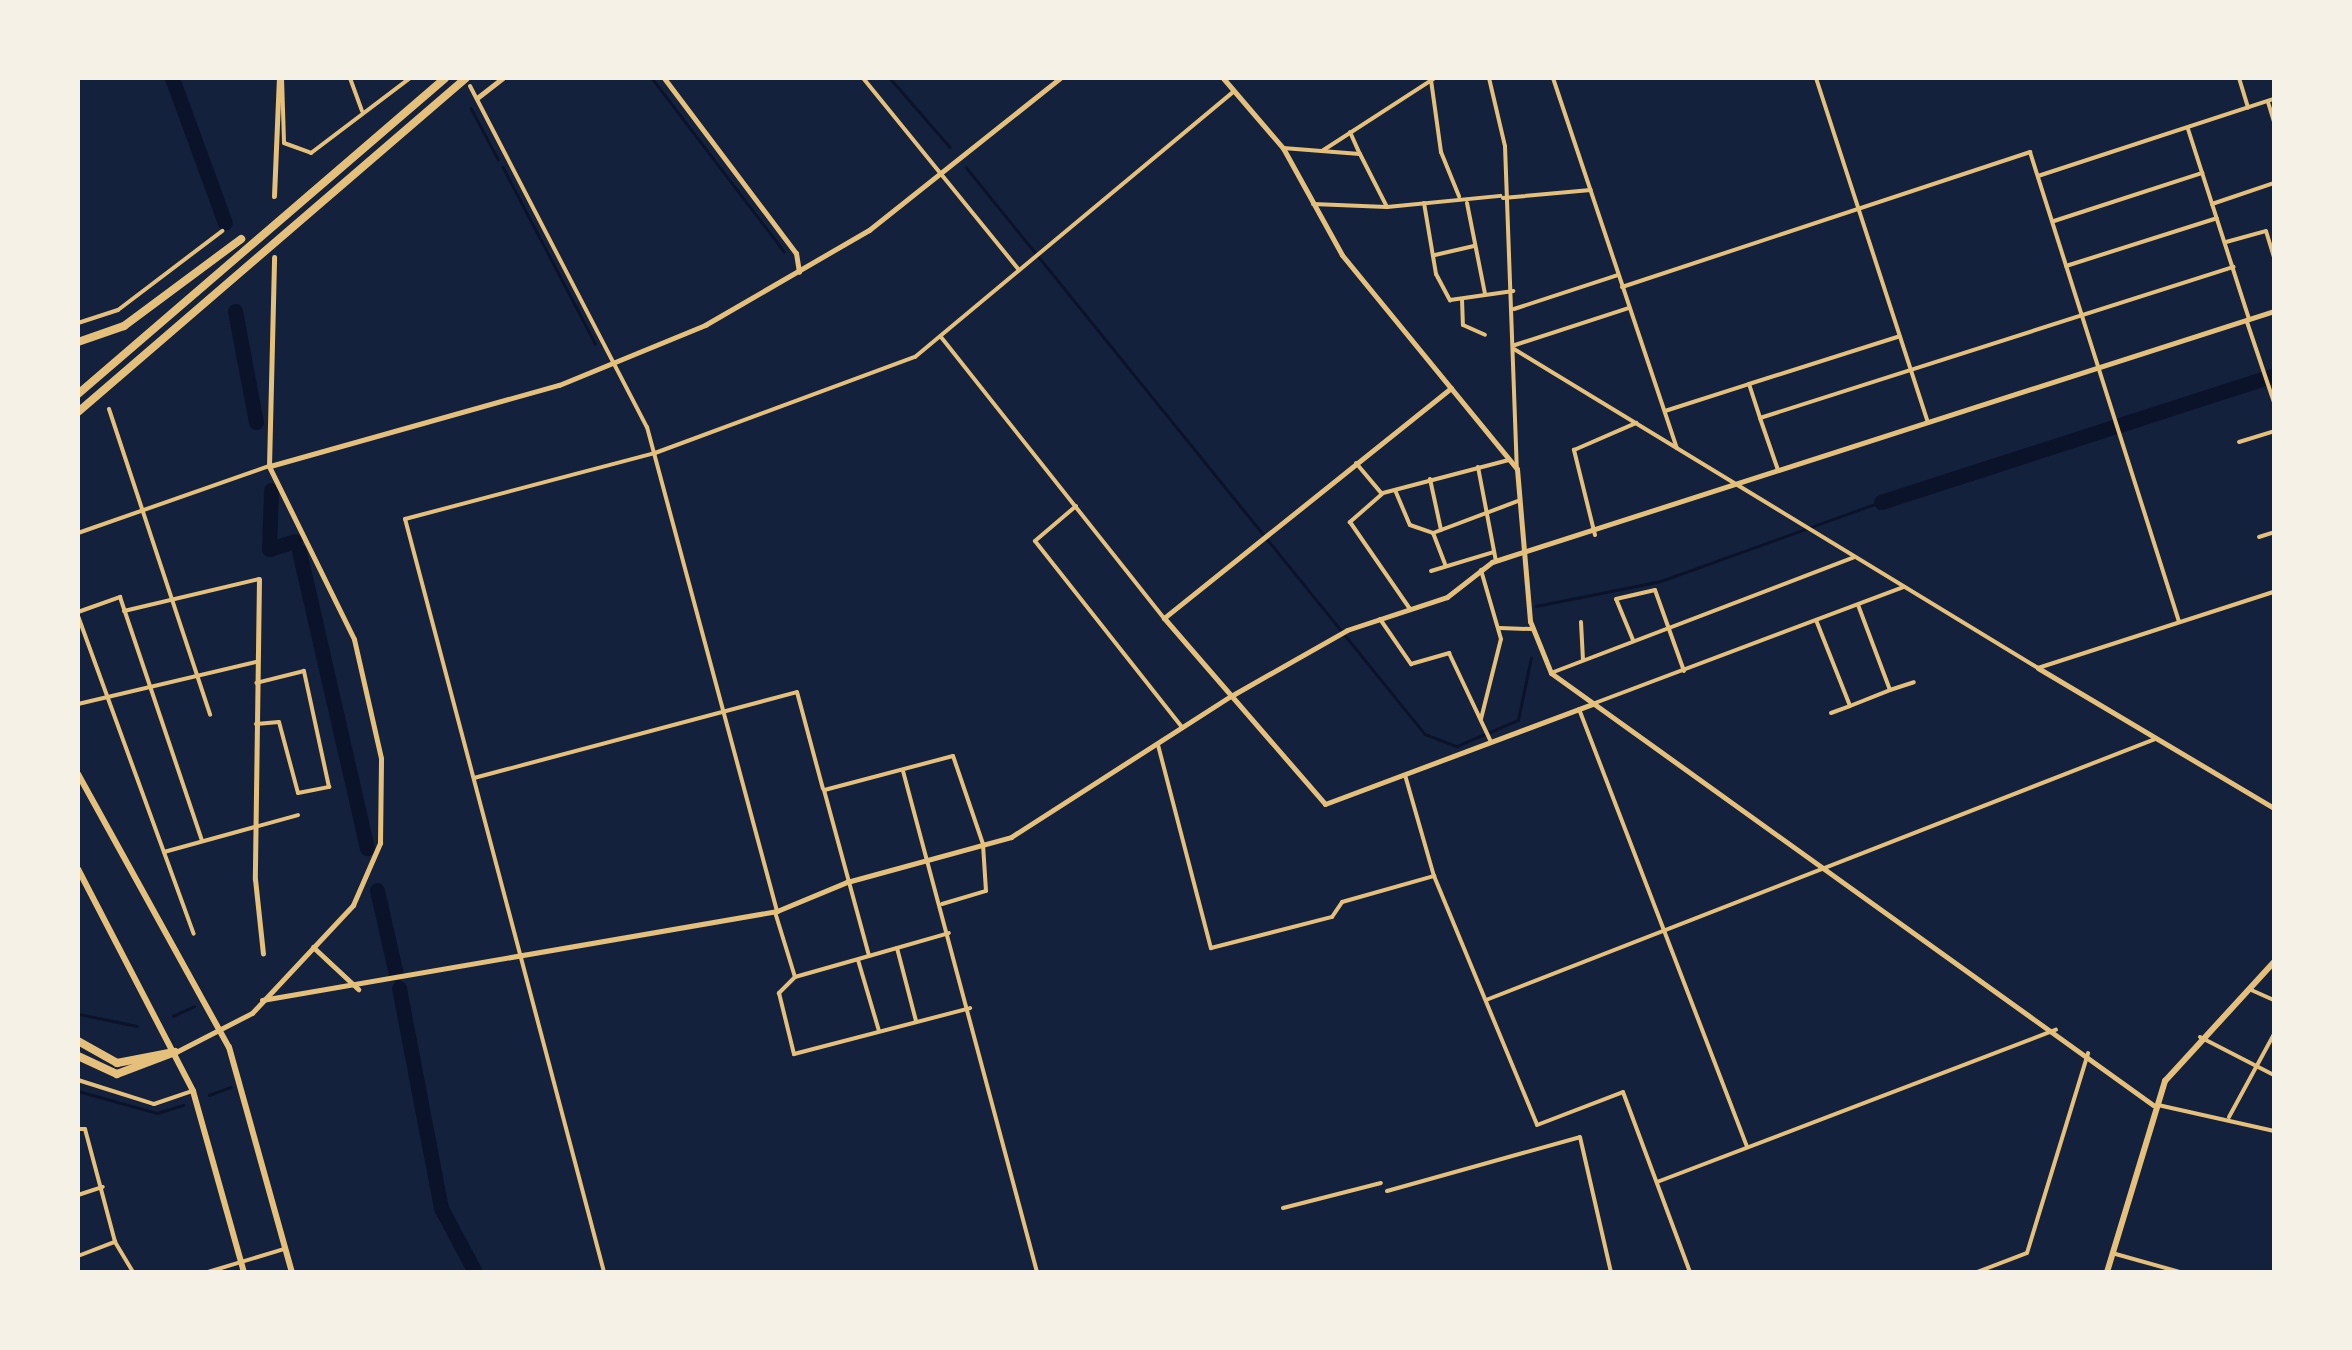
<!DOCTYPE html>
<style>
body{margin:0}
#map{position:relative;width:2352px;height:1350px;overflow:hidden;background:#14213d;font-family:Raleway,sans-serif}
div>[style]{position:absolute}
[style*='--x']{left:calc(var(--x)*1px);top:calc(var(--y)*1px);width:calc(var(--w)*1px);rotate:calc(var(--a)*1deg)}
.stream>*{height:2.5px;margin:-1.25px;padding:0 1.25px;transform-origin:1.25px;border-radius:1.25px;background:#0b132b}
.river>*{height:15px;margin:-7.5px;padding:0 7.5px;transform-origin:7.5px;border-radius:7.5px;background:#0b132b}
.minor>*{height:4px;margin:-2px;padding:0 2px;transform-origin:2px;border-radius:2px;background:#e5c07b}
.tertiary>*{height:5px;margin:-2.5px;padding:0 2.5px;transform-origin:2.5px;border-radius:2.5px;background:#e5c07b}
.primary>*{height:6px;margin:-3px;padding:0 3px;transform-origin:3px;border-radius:3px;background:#e5c07b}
.motorway>*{height:8px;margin:-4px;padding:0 4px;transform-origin:4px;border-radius:4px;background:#e5c07b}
span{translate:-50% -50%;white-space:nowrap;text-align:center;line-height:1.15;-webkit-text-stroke:10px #f6f1e7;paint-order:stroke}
.frame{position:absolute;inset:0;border:80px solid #f6f1e7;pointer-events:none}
</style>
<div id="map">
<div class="stream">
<div style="--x:652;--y:78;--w:218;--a:52.7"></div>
<div style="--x:890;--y:78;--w:91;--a:49"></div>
<div style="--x:471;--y:108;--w:58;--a:62.1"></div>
<div style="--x:503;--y:167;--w:199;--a:62.4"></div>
<div style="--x:966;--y:167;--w:729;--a:51.01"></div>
<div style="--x:1425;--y:734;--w:34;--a:21"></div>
<div style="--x:1457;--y:746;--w:66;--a:-23.1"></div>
<div style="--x:1518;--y:720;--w:63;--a:-78.2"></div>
<div style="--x:1536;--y:606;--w:127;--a:-11.3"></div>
<div style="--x:1661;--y:581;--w:234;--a:-19.8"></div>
<div style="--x:79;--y:1014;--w:59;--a:11.7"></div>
<div style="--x:173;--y:1016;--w:23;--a:-25"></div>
<div style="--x:78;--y:1091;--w:82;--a:15.6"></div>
<div style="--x:157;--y:1113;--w:27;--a:-17"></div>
<div style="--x:209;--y:1095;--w:23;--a:-20"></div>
</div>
<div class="river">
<div style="--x:172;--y:78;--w:154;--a:69.9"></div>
<div style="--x:235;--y:311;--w:113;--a:79.3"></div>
<div style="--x:271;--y:490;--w:59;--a:91.9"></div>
<div style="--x:269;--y:549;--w:27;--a:-17"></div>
<div style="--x:1881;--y:502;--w:413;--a:-17.9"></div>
<div style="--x:299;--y:551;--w:305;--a:77.1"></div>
<div style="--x:377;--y:890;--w:86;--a:77.3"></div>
<div style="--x:399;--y:988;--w:224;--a:79.2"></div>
<div style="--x:441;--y:1208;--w:72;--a:62"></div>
</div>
<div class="minor">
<div style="--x:282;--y:78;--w:65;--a:88.2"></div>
<div style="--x:284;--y:143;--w:29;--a:20"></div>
<div style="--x:311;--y:153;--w:124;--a:-37.1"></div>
<div style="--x:350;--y:78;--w:35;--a:70"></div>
<div style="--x:863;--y:78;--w:247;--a:50.9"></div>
<div style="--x:1489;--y:78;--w:70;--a:76.8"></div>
<div style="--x:1505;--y:146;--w:323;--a:87.9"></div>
<div style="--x:1553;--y:78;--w:390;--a:71.5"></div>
<div style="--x:1816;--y:78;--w:360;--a:72"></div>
<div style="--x:2239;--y:78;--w:31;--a:73"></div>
<div style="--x:1431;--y:80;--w:73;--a:82.1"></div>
<div style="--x:1441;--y:152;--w:48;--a:67.8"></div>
<div style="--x:470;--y:86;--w:384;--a:62.6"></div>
<div style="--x:647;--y:427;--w:501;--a:74.97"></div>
<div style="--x:2268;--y:102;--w:21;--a:73"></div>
<div style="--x:2188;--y:129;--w:200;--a:72.2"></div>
<div style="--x:1350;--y:132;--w:24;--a:66"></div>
<div style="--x:1283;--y:148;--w:77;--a:4.5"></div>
<div style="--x:1360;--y:154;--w:59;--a:63"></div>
<div style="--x:1387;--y:207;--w:114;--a:-5.6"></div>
<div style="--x:1322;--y:151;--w:135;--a:-32.9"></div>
<div style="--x:2038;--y:176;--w:248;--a:-18.1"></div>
<div style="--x:1503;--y:198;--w:88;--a:-5.2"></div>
<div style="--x:1424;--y:203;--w:72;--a:80.4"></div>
<div style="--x:1436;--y:274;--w:30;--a:62"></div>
<div style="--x:1450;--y:300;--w:64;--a:-8.1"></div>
<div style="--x:1467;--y:203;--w:93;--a:78.8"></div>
<div style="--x:1313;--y:204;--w:74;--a:2.3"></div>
<div style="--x:2212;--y:204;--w:65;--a:-18.7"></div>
<div style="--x:2054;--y:221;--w:156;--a:-18"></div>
<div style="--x:2226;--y:242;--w:41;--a:-15.4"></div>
<div style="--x:2266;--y:231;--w:28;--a:73"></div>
<div style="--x:1435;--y:255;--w:40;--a:-13"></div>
<div style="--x:2066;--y:266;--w:158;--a:-17.6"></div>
<div style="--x:1622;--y:287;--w:430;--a:-18.3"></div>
<div style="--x:2030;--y:152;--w:493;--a:72.4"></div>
<div style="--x:1462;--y:299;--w:26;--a:88"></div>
<div style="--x:1463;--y:325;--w:24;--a:24"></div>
<div style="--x:1514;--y:309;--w:109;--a:-18.1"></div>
<div style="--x:2247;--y:322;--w:84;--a:71.4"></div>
<div style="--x:78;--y:323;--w:42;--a:-18"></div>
<div style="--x:118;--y:310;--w:131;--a:-37.2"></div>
<div style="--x:941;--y:337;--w:359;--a:51.6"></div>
<div style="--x:1515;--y:345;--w:120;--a:-18"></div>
<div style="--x:1514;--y:349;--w:613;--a:31.33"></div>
<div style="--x:2038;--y:668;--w:248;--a:-17.9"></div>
<div style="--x:1749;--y:384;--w:158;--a:-17.6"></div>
<div style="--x:109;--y:409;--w:322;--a:71.7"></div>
<div style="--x:1665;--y:411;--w:88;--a:-17.8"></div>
<div style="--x:1749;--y:384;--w:36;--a:72"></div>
<div style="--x:1760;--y:418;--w:497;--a:-17.7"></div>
<div style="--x:1760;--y:418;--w:55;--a:70.9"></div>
<div style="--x:2239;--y:442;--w:37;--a:-17"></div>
<div style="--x:1356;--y:463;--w:40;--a:50"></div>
<div style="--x:1382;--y:494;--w:43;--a:138.8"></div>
<div style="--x:1350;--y:522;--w:106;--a:55.4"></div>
<div style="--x:1478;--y:467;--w:96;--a:79.2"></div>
<div style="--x:1430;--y:479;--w:52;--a:77.8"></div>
<div style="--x:1395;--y:490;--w:38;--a:67"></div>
<div style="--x:1410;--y:525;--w:24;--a:19"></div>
<div style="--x:1383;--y:493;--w:130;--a:-14.7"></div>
<div style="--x:1076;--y:506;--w:54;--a:139.5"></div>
<div style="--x:1035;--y:541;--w:237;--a:51.7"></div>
<div style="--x:78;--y:533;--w:202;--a:-19.3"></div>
<div style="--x:1595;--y:535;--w:88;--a:-103.9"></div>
<div style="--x:1574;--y:450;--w:68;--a:-23.5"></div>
<div style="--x:2259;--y:537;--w:16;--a:-18"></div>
<div style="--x:1445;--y:564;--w:33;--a:-111"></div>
<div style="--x:1433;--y:533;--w:91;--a:-20.6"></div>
<div style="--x:1431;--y:571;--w:66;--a:-16.8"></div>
<div style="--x:124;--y:611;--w:139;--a:-13.3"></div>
<div style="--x:78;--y:612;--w:45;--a:-19.7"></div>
<div style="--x:120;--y:597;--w:256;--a:71.4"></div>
<div style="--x:78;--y:616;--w:338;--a:70"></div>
<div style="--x:1380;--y:619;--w:55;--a:55.4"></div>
<div style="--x:1411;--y:664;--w:40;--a:-16"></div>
<div style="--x:1449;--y:653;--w:98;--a:64.7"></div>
<div style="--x:1816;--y:620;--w:92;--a:68.4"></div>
<div style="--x:1850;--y:706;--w:43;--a:-21.8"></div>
<div style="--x:1890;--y:690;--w:91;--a:-110.6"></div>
<div style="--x:1581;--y:622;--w:38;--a:87"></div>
<div style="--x:1500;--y:628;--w:32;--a:2"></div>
<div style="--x:1633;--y:640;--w:44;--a:-112.5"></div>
<div style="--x:1616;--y:599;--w:40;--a:-13"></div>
<div style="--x:1655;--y:590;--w:86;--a:70.3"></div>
<div style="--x:1551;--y:673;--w:324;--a:-20.9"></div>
<div style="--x:1890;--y:690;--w:25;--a:-18"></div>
<div style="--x:1595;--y:703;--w:330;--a:-20.6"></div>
<div style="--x:78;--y:704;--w:183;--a:-13.3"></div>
<div style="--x:1579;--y:709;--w:469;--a:69"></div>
<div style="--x:1831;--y:713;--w:20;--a:-20"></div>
<div style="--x:1481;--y:719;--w:82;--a:-76"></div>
<div style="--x:1501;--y:639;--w:72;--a:-106.2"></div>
<div style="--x:256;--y:724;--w:23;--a:-5"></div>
<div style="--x:279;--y:722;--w:73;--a:75"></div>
<div style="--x:298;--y:793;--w:32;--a:-11"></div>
<div style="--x:329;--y:787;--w:119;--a:-102.2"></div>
<div style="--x:304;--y:671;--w:49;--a:166"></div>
<div style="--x:1158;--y:745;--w:210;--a:75.4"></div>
<div style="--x:1211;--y:948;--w:125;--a:-14.4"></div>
<div style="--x:1332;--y:917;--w:18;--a:-56"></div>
<div style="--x:1342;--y:902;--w:96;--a:-15.8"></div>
<div style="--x:903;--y:771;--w:519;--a:75.03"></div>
<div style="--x:1405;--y:775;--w:105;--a:74"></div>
<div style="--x:1434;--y:876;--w:269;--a:67.5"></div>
<div style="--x:1537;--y:1125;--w:92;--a:-21"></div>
<div style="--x:1623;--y:1092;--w:192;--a:69.6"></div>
<div style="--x:474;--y:778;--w:334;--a:-14.9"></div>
<div style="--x:797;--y:692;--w:100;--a:75"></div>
<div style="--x:164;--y:852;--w:139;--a:-15.4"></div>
<div style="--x:942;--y:904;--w:46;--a:-16.5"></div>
<div style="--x:986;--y:891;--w:47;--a:-93.7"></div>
<div style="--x:983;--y:844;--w:93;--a:-108.8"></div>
<div style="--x:953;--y:756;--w:133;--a:165.2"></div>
<div style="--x:824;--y:790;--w:172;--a:74.8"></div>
<div style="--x:869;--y:956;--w:83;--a:-16"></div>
<div style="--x:775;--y:912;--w:68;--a:72.9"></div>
<div style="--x:897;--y:948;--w:75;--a:75.4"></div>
<div style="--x:869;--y:956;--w:77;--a:164.2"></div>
<div style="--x:795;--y:977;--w:23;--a:135"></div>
<div style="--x:779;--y:993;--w:63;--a:76.2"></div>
<div style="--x:794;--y:1054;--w:182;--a:-14.6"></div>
<div style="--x:858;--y:960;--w:74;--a:73.5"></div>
<div style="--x:2249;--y:989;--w:27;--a:24"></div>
<div style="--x:1486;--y:1000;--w:718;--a:-21.31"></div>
<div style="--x:2200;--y:1037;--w:83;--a:27.2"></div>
<div style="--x:78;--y:1080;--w:80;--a:17.5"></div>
<div style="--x:154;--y:1104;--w:40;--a:-18.9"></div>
<div style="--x:2158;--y:1105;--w:119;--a:12.6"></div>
<div style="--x:2229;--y:1117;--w:94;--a:-61.5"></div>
<div style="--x:78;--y:1129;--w:7;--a:0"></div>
<div style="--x:85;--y:1129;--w:117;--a:75.1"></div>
<div style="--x:115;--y:1242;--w:35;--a:59"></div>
<div style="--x:1657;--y:1182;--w:427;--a:-20.9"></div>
<div style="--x:1387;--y:1191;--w:200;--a:-15.6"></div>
<div style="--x:1580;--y:1137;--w:139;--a:77.1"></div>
<div style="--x:78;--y:1195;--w:26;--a:-18"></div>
<div style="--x:1283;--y:1208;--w:101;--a:-14.3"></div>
<div style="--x:2112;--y:1253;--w:71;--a:15.6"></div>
<div style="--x:78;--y:1256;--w:40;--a:-21"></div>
<div style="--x:208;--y:1272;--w:79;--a:-16.8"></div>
<div style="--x:604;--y:1272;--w:779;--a:-104.8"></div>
<div style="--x:405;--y:519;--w:259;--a:-14.8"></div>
<div style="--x:655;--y:453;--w:277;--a:-20.3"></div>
<div style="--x:915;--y:357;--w:415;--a:-39.8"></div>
<div style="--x:1977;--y:1272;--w:53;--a:-20.8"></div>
<div style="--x:2027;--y:1253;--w:209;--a:-73"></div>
</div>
<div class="tertiary">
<div style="--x:664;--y:78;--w:219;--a:53"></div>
<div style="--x:796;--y:253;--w:19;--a:81"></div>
<div style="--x:1223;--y:78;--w:92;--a:49.4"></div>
<div style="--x:1283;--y:148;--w:122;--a:61.1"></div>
<div style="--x:1342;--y:255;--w:276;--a:50.7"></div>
<div style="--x:1517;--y:469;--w:153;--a:85.1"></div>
<div style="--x:1530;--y:621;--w:56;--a:68"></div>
<div style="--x:1551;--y:673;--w:741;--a:35.66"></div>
<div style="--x:477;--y:98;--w:33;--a:-38"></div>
<div style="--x:274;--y:196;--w:118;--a:-87.6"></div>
<div style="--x:1451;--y:388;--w:368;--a:141.3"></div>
<div style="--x:1164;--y:618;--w:246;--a:49.1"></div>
<div style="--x:1325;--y:804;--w:288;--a:-20.5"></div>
<div style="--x:270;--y:466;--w:300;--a:-15.7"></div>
<div style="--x:559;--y:385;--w:158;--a:-22.3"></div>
<div style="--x:705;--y:325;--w:190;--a:-30.1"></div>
<div style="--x:869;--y:230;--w:244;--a:-38.5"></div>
<div style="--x:259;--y:579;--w:300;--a:90.8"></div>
<div style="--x:255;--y:879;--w:75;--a:83.9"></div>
<div style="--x:2038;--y:668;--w:274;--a:30.7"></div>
<div style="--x:313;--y:947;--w:62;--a:43"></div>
<div style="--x:262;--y:1000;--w:523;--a:-9.8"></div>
<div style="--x:777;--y:911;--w:76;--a:-22.5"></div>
<div style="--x:847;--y:882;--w:170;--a:-15.3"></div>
<div style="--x:1011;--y:837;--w:261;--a:-32.7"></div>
<div style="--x:1231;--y:696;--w:133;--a:-29.6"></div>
<div style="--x:1347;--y:630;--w:105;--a:-18.3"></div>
<div style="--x:1447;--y:597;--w:57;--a:-37.9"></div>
<div style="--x:1492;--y:562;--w:821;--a:-17.8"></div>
<div style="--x:176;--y:1052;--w:85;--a:-27.2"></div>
<div style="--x:252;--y:1013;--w:148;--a:-46.9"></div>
<div style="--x:353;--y:905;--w:68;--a:-66.5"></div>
<div style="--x:380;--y:843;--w:85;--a:-89.3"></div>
<div style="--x:381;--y:758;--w:122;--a:-102.8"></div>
<div style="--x:354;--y:639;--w:193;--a:-116.2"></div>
<div style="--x:269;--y:466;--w:209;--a:-88.6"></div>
</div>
<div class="primary">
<div style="--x:78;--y:774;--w:312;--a:61.1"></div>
<div style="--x:229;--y:1047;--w:234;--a:74.4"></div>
<div style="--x:78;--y:869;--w:250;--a:62.6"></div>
<div style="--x:193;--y:1091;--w:188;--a:74.3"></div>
<div style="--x:2107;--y:1272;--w:200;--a:-73.1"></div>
<div style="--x:2165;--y:1081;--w:161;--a:-47.5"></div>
</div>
<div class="motorway">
<div style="--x:78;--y:342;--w:49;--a:-19.2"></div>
<div style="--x:124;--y:326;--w:146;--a:-36.6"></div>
<div style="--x:78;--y:394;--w:484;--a:-40.7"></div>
<div style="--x:78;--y:412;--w:512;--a:-40.72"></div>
<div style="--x:78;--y:1041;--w:45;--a:29.4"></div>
<div style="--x:117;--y:1063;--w:58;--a:-10.9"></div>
<div style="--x:78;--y:1056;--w:43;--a:24.8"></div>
<div style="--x:117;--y:1074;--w:62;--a:-20.8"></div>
</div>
<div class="frame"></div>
</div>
